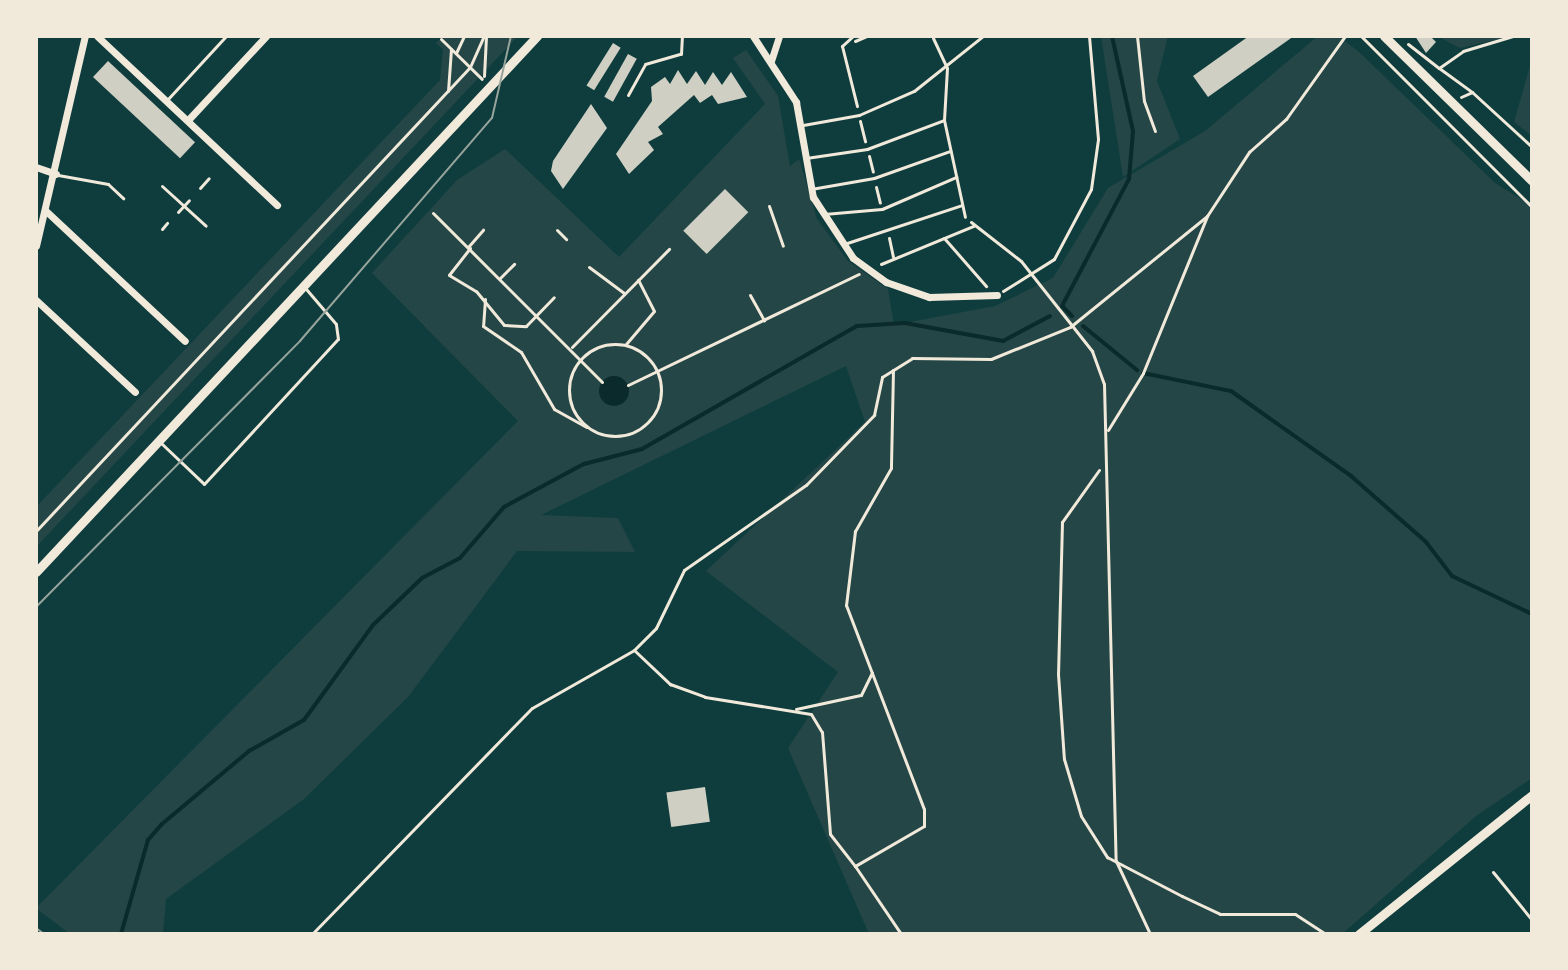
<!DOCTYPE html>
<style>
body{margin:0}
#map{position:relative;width:1568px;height:970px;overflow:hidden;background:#0f3d3e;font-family:"Exo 2",sans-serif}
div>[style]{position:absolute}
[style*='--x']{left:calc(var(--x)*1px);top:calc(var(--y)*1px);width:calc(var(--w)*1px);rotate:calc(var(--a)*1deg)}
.green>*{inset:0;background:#244646}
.water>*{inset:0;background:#0a2a2b}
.round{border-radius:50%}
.stream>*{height:4px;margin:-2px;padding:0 2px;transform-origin:2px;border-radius:2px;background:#0a2a2b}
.building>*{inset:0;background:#cfcfc3;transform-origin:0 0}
.path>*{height:3px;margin:-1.5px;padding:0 1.5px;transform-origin:1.5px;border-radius:1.5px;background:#f1e9da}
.path>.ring{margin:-1.5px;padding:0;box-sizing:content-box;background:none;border:3px solid #f1e9da;border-radius:50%}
.service>*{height:3px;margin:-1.5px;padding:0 1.5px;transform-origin:1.5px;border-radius:1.5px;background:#f1e9da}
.minor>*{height:7px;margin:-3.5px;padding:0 3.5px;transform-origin:3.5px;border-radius:3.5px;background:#f1e9da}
.tertiary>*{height:9px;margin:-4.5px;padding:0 4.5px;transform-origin:4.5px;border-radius:4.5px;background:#f1e9da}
.tram>*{height:2px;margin:-1px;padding:0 1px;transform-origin:1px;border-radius:1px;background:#97a49c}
span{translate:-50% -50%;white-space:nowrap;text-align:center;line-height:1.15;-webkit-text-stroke:8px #f1e9da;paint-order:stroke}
.frame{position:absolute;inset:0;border:38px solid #f1e9da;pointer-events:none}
</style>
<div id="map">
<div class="green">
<div style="clip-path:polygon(443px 36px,518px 36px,36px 547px,36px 507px,440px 80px,443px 50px,436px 43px)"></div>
<div style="clip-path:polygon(1101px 36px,1168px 36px,1157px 81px,1180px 139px,1123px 177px)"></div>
<div style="clip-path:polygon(1318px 36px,1338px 36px,1358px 51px,1495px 183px,1532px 206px,1532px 778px,1476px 816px,1342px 934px,869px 934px,788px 748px,838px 672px,706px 571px,865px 422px,846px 366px,541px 515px,618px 518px,635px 552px,517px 551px,408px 697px,304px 799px,166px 899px,163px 934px,70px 934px,36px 908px,518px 421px,372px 273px,457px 180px,505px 149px,619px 257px,765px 104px,733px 58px,746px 50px,778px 96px,790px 166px,799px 159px,817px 219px,848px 261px,888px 289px,894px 325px,995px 306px,1053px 278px,1108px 188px,1205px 131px)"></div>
<div style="clip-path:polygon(1437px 36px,1512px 36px,1460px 48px)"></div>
<div style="clip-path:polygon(1532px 59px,1532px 136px,1514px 122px)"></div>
</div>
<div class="water">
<div class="round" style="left:599px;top:376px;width:30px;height:30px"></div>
</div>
<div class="stream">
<div style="--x:1072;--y:316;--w:14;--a:-135"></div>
<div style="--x:1062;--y:306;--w:144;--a:-62.2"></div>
<div style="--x:1129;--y:179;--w:48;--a:-85.2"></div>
<div style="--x:1133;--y:131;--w:97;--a:-102.5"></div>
<div style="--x:1083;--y:326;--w:70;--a:39.2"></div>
<div style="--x:1143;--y:373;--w:90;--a:11.6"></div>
<div style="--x:1231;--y:391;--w:147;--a:35.3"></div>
<div style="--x:1351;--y:476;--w:100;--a:41.3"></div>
<div style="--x:1426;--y:542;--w:43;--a:52.6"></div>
<div style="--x:1452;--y:576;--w:89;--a:25.4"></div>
<div style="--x:121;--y:934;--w:98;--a:-74"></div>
<div style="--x:148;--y:840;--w:21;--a:-49"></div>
<div style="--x:162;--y:824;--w:114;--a:-40"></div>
<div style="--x:249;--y:751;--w:63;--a:-29.4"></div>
<div style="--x:304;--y:720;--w:117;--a:-54"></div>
<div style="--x:373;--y:625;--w:68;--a:-43.8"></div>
<div style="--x:422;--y:578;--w:43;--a:-27.8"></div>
<div style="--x:460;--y:558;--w:67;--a:-49.2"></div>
<div style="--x:504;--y:507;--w:91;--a:-28.3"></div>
<div style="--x:584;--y:464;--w:60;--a:-14.5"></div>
<div style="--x:642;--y:449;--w:248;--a:-29.8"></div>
<div style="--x:857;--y:326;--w:48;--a:-3.6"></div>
<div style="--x:905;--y:323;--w:100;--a:10.4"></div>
<div style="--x:1003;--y:341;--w:53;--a:-28"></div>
</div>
<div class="building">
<div style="clip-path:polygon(1249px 36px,1294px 36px,1208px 97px,1193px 76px)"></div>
<div style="clip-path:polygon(1415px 36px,1430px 36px,1436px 42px,1426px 53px)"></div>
<div style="left:613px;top:43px;width:9px;height:50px;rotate:32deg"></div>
<div style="left:628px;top:54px;width:10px;height:49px;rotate:29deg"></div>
<div style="left:108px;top:61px;width:119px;height:22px;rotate:43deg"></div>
<div style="clip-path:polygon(678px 70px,687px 84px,696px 71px,705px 85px,713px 72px,722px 85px,731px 72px,747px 97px,718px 104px,712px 95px,700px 103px,694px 95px,658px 127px,663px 134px,648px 142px,654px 150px,629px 174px,616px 154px,652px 101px,651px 87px,665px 77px,670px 84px)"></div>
<div style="clip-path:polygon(591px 104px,607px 128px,563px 189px,551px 171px,553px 161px)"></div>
<div style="left:725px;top:189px;width:33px;height:59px;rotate:45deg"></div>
<div style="left:705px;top:787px;width:35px;height:39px;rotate:82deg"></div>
</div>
<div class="path">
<div style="--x:853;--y:36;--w:15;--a:138"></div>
<div style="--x:842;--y:46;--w:62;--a:76"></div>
<div style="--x:1137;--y:36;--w:65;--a:83.9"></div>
<div style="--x:1144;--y:101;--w:32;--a:70"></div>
<div style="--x:1361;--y:36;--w:242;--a:45"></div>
<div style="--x:441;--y:39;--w:57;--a:44.3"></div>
<div style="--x:855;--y:41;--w:13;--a:-23"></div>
<div style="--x:1408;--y:44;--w:39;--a:38"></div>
<div style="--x:1439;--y:68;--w:29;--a:-35"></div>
<div style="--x:1463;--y:51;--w:52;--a:-16.7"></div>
<div style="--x:456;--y:53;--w:19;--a:-65"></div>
<div style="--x:1439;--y:68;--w:41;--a:36"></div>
<div style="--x:484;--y:76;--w:40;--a:-87.1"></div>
<div style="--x:448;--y:91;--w:42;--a:-85.9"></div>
<div style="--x:1461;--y:97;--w:12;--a:-24"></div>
<div style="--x:1472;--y:92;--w:81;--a:42.5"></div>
<div style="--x:860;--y:121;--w:21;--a:76"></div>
<div style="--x:869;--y:156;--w:16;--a:76"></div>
<div style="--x:876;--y:187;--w:16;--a:76"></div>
<div style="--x:769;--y:206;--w:42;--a:70.7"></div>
<div style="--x:433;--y:213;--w:239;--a:45"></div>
<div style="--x:971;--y:222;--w:63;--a:38"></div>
<div style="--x:1021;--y:261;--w:115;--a:51.7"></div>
<div style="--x:1092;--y:351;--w:35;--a:70"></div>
<div style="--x:1104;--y:384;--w:477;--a:88.6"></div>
<div style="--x:1116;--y:861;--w:81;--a:65"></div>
<div style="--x:557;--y:230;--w:13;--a:45"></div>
<div style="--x:889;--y:238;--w:19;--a:78"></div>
<div style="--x:944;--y:238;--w:64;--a:48.8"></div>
<div style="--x:468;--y:247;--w:23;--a:-49"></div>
<div style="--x:470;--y:248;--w:34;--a:128"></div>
<div style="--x:449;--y:275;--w:31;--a:31"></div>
<div style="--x:476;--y:291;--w:44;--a:50.5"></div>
<div style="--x:504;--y:325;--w:22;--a:3"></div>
<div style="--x:526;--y:326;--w:40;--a:-46"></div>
<div style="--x:881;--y:264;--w:100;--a:-22.4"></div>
<div style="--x:589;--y:267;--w:44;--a:36.6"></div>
<div style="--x:500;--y:278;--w:20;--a:-45"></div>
<div style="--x:1003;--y:291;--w:60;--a:-32.1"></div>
<div style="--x:1054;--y:259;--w:79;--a:-62.1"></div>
<div style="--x:1091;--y:189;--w:50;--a:-82"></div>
<div style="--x:1098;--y:139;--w:103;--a:-95"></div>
<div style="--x:750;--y:295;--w:29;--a:61"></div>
<div style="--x:485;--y:299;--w:27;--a:94"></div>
<div style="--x:483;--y:326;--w:46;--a:34.4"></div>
<div style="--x:521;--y:352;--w:66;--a:59.9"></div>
<div style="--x:554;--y:409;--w:37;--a:29"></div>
<div style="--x:626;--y:344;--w:43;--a:-49.7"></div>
<div style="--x:654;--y:311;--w:35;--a:-117"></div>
<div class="ring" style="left:569px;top:344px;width:89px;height:89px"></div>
<div style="--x:572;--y:347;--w:138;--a:-45.3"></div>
<div style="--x:893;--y:370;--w:98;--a:91.2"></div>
<div style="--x:891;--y:468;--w:73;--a:119.7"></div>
<div style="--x:855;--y:531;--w:75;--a:96.9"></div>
<div style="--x:846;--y:605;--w:218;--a:69.1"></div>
<div style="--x:924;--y:809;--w:17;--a:90"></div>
<div style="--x:924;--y:826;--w:80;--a:149.9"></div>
<div style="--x:855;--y:866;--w:82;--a:55.9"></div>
<div style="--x:628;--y:385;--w:256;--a:-25.7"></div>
<div style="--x:1108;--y:430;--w:67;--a:-58.4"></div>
<div style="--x:1143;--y:373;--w:170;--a:-67.8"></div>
<div style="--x:1099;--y:470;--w:64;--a:125.4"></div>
<div style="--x:1062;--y:522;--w:152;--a:91.5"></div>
<div style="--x:1058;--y:674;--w:85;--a:86"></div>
<div style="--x:1064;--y:759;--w:59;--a:73.4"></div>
<div style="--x:1081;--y:816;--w:49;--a:57.6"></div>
<div style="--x:1107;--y:857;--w:85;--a:27.5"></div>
<div style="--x:1182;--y:896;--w:42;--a:25.3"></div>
<div style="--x:1220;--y:914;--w:75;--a:0"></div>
<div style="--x:1295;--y:914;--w:37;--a:33"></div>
<div style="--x:36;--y:531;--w:635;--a:-46.91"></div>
<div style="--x:470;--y:67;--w:34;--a:-66"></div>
<div style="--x:634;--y:650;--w:50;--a:43.4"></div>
<div style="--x:670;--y:684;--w:37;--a:20"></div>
<div style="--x:705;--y:697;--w:107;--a:9.1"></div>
<div style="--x:811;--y:714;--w:21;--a:59"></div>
<div style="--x:822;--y:732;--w:102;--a:85.5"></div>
<div style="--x:830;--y:834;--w:41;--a:52"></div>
<div style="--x:796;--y:709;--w:66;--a:-12.2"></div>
<div style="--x:861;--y:695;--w:25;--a:-64"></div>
<div style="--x:1493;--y:872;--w:62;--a:50.9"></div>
<div style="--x:312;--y:934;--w:315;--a:-45.8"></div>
<div style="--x:532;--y:708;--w:117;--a:-29.6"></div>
<div style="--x:634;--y:650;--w:31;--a:-45"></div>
<div style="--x:656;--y:628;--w:64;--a:-64.2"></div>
<div style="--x:684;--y:570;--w:149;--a:-34.9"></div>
<div style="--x:806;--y:485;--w:98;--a:-45.8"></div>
<div style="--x:874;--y:415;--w:39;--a:-78"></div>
<div style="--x:882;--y:377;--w:36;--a:-32"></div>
<div style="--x:912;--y:358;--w:79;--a:0.7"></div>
<div style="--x:991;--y:359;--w:85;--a:-22.1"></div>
<div style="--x:1070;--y:327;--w:176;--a:-39"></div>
<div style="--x:1207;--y:216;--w:77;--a:-56.7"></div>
<div style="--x:1249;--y:152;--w:50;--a:-41.7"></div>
<div style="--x:1286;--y:119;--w:102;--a:-54.6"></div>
</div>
<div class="service">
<div style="--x:933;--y:38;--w:33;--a:65"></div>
<div style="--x:947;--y:68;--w:52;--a:93.3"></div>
<div style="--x:944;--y:120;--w:99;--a:77.8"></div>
<div style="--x:628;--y:95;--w:35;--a:-61"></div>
<div style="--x:645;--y:64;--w:37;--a:-16"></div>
<div style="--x:681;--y:54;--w:18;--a:-87"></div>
<div style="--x:167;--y:100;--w:87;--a:-47.3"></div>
<div style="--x:803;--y:125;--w:57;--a:-10.1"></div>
<div style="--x:859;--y:115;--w:60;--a:-23.6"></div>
<div style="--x:914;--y:91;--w:88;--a:-38.6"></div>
<div style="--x:806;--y:158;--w:62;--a:-8.4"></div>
<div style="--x:867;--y:149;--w:82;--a:-20.6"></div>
<div style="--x:58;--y:175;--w:51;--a:10.2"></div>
<div style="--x:108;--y:184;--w:21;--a:43"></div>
<div style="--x:162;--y:186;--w:59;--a:42.3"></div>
<div style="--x:200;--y:188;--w:13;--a:-48"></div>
<div style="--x:811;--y:189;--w:64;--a:-9.9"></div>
<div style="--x:874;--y:178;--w:81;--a:-19.6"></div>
<div style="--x:178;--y:212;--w:16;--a:-47"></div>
<div style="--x:824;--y:214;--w:58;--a:-4.9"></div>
<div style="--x:882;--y:209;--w:81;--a:-23.4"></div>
<div style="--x:162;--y:229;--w:8;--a:-50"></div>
<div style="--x:844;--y:244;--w:124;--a:-18.3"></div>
<div style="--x:161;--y:443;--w:59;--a:43.6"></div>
<div style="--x:204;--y:484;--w:197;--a:-47.3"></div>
<div style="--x:338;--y:339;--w:15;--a:-98"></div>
<div style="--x:336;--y:324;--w:46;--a:-130.6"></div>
</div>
<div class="minor">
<div style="--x:97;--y:36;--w:247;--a:43.2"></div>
<div style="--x:753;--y:36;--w:79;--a:56.9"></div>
<div style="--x:796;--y:102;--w:97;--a:79.9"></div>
<div style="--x:813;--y:197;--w:73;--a:56.7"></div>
<div style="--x:853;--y:258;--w:41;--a:36"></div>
<div style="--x:886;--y:282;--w:46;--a:19.2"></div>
<div style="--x:929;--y:297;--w:68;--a:-1.7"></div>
<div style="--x:771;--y:61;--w:26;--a:-72"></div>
<div style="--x:188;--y:120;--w:115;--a:-47.1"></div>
<div style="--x:36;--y:167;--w:21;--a:19"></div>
<div style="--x:46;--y:211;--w:190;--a:43.1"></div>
<div style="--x:36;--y:246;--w:216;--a:-76.9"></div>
<div style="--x:36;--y:300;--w:135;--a:42.9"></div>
</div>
<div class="tertiary">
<div style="--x:1384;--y:36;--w:207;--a:44.4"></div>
<div style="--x:36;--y:572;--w:734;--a:-46.93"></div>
<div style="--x:1359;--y:934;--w:222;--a:-38.8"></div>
</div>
<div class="tram">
<div style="--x:36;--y:607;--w:375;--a:-45.2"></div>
<div style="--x:300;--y:341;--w:294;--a:-49.3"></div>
<div style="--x:492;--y:118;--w:84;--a:-77"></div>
<div style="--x:36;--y:928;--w:10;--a:37"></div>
</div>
<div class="frame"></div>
</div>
